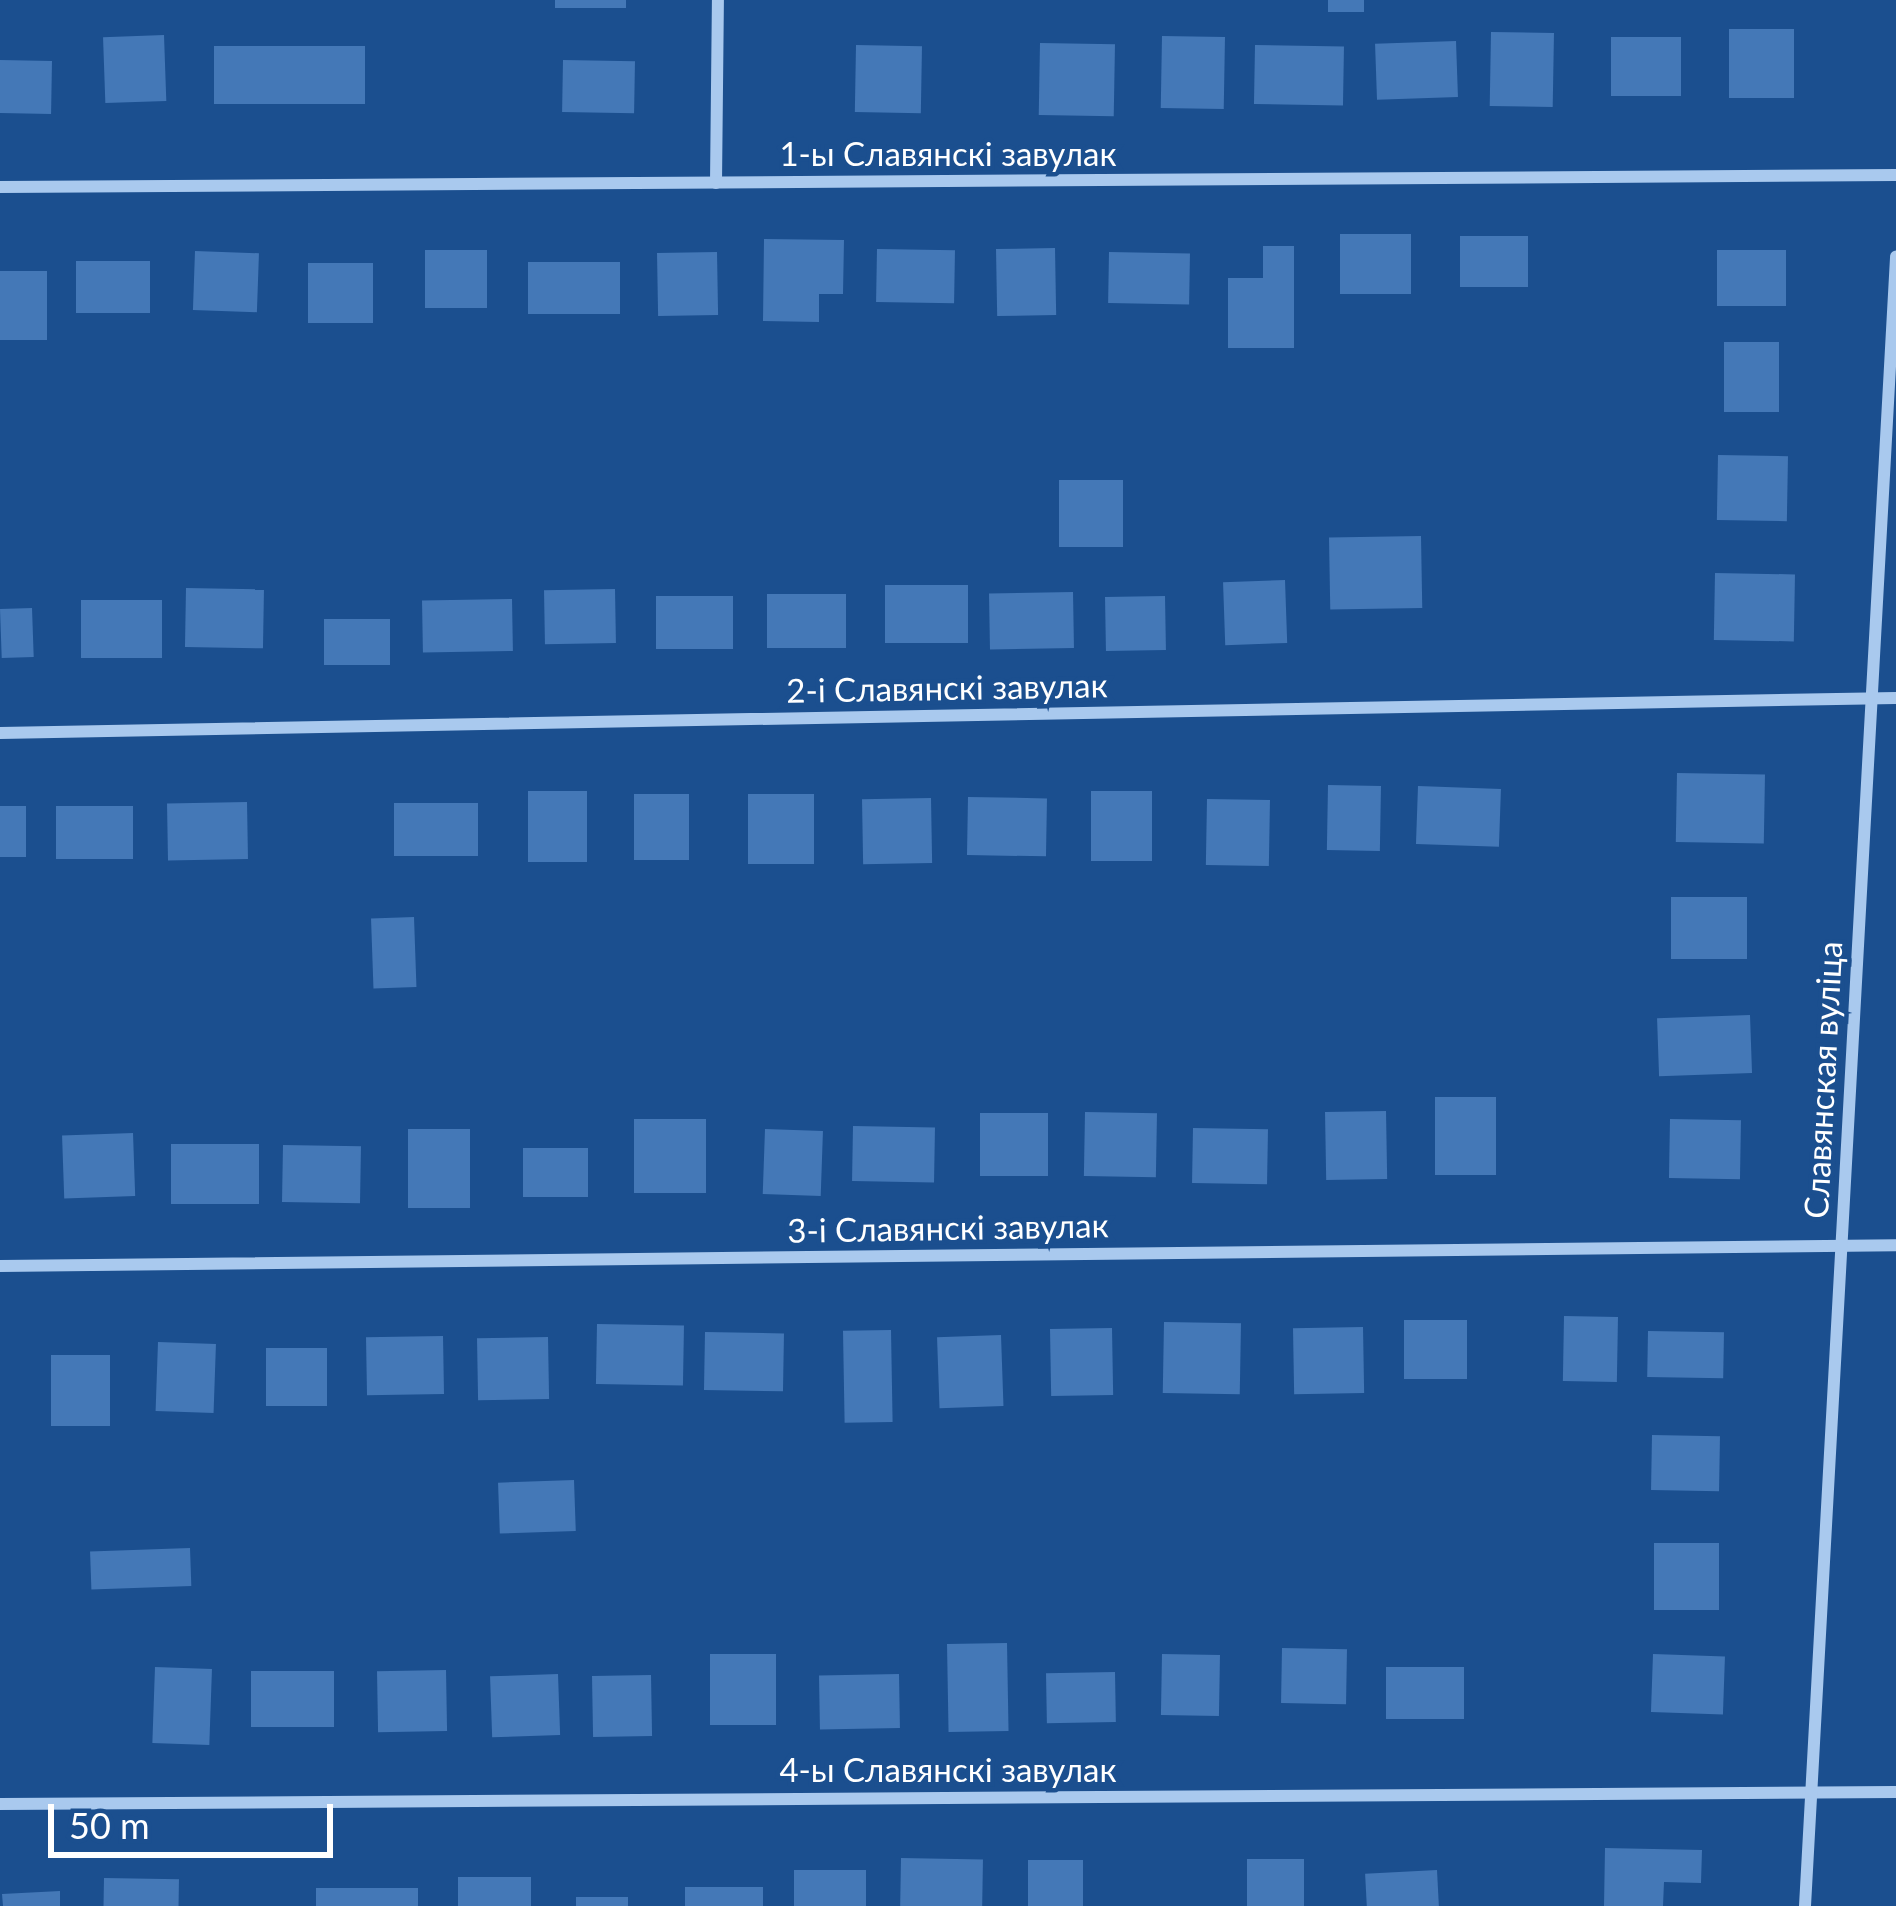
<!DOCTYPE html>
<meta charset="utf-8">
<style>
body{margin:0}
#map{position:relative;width:1896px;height:1906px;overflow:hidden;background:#1b4f8f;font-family:Lato,sans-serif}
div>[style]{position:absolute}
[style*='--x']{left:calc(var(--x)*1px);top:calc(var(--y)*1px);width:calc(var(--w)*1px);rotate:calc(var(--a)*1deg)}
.building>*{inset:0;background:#4478b7;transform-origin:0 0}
.street>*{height:12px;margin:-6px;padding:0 6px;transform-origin:6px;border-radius:6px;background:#a9c9ee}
span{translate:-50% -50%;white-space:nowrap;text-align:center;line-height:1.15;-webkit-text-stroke:9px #1b4f8f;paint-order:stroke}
.street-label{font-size:33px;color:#fff}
.scale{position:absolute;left:48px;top:1804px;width:285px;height:54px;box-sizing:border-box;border:6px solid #fff;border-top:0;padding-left:15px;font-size:36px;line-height:42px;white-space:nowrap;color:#fff;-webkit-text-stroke:9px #1b4f8f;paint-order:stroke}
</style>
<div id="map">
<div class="building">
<div style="left:555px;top:0;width:71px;height:8px"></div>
<div style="left:1328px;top:0;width:36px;height:12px"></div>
<div style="left:1729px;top:29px;width:65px;height:69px"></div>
<div style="left:1491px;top:32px;width:63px;height:74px;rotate:1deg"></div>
<div style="left:164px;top:35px;width:66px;height:61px;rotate:88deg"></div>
<div style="left:1162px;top:36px;width:63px;height:72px;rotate:1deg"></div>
<div style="left:1681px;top:37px;width:59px;height:70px;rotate:90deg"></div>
<div style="left:1456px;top:41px;width:56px;height:81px;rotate:88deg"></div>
<div style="left:1040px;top:43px;width:75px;height:72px;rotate:1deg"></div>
<div style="left:856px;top:45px;width:66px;height:67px;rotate:1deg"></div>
<div style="left:1255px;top:45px;width:89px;height:59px;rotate:1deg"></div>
<div style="left:214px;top:46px;width:151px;height:58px"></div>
<div style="left:0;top:60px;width:52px;height:53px;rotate:1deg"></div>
<div style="left:563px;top:60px;width:72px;height:52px;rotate:1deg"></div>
<div style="left:1340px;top:234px;width:71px;height:60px"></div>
<div style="left:1460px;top:236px;width:68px;height:51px"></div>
<div style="clip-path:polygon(764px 239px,844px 240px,843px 294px,819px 294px,819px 322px,763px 321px)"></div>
<div style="clip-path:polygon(1263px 246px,1294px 246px,1294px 348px,1228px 348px,1228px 278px,1263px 278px)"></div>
<div style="left:1055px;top:248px;width:67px;height:59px;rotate:89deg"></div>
<div style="left:877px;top:249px;width:78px;height:53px;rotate:1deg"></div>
<div style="left:425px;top:250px;width:62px;height:58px"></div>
<div style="left:1717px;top:250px;width:69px;height:56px"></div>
<div style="left:195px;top:251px;width:64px;height:59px;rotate:2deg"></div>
<div style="left:717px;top:252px;width:63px;height:60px;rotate:89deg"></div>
<div style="left:1109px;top:252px;width:81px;height:51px;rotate:1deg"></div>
<div style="left:76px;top:261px;width:74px;height:52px"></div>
<div style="left:528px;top:262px;width:92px;height:52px"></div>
<div style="left:308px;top:263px;width:65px;height:60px"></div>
<div style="left:0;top:271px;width:47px;height:69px"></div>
<div style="left:1724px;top:342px;width:55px;height:70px"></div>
<div style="left:1718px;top:455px;width:70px;height:65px;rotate:1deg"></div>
<div style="left:1059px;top:480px;width:64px;height:67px"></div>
<div style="left:1421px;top:536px;width:72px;height:92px;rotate:89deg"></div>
<div style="left:1715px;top:573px;width:80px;height:67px;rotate:1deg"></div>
<div style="left:1285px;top:580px;width:63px;height:62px;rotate:88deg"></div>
<div style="left:885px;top:585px;width:83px;height:58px"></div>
<div style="left:186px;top:588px;width:78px;height:59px;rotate:1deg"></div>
<div style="left:615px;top:589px;width:54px;height:71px;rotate:89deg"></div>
<div style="left:1073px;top:592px;width:56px;height:84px;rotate:89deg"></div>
<div style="left:767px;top:594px;width:79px;height:54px"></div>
<div style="left:656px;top:596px;width:77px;height:53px"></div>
<div style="left:1165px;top:596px;width:54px;height:60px;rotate:89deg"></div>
<div style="left:512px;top:599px;width:52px;height:90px;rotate:89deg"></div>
<div style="left:81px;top:600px;width:81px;height:58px"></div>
<div style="left:32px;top:608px;width:49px;height:32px;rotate:88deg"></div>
<div style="left:324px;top:619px;width:66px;height:46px"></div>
<div style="left:1677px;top:773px;width:88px;height:69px;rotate:1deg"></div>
<div style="left:1328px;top:785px;width:53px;height:65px;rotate:1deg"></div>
<div style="left:1418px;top:786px;width:83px;height:58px;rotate:2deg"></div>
<div style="left:528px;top:791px;width:59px;height:71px"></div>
<div style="left:1091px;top:791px;width:61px;height:70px"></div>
<div style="left:634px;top:794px;width:55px;height:66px"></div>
<div style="left:748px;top:794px;width:66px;height:70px"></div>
<div style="left:968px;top:797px;width:79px;height:58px;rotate:1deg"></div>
<div style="left:931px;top:798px;width:65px;height:69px;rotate:89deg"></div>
<div style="left:1207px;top:799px;width:63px;height:66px;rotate:1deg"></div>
<div style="left:247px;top:802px;width:57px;height:80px;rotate:89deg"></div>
<div style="left:394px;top:803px;width:84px;height:53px"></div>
<div style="left:0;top:806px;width:26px;height:51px"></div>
<div style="left:133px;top:806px;width:53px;height:77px;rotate:90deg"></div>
<div style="left:1747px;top:897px;width:62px;height:76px;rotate:90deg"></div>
<div style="left:414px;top:917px;width:70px;height:43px;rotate:88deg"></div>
<div style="left:1750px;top:1015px;width:58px;height:93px;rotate:88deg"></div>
<div style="left:1435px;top:1097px;width:61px;height:78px"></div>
<div style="left:1386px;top:1111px;width:68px;height:61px;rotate:89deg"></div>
<div style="left:1085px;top:1112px;width:72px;height:64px;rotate:1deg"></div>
<div style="left:980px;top:1113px;width:68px;height:63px"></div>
<div style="left:634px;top:1119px;width:72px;height:74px"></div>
<div style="left:1670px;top:1119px;width:71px;height:59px;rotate:1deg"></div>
<div style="left:853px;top:1126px;width:82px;height:55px;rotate:1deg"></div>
<div style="left:1193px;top:1128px;width:75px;height:55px;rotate:1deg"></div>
<div style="left:408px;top:1129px;width:62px;height:79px"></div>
<div style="left:765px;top:1129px;width:58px;height:65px;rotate:2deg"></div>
<div style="left:133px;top:1133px;width:63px;height:71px;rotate:88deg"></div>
<div style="left:259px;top:1144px;width:60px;height:88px;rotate:90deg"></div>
<div style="left:283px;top:1145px;width:78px;height:57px;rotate:1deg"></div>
<div style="left:523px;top:1148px;width:65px;height:49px"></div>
<div style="left:1564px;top:1316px;width:54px;height:65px;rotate:1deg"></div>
<div style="left:1467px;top:1320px;width:59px;height:63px;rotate:90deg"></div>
<div style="left:1164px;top:1322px;width:77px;height:71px;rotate:1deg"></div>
<div style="left:597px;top:1324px;width:87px;height:60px;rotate:1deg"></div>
<div style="left:1363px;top:1327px;width:66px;height:70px;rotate:89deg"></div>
<div style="left:1112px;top:1328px;width:67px;height:62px;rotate:89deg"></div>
<div style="left:891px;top:1330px;width:92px;height:48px;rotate:89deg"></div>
<div style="left:1648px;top:1331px;width:76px;height:46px;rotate:1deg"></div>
<div style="left:705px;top:1332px;width:79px;height:58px;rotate:1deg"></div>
<div style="left:1001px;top:1335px;width:71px;height:64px;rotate:88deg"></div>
<div style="left:443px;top:1336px;width:58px;height:77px;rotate:89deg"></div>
<div style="left:548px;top:1337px;width:62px;height:71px;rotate:89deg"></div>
<div style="left:158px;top:1342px;width:58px;height:69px;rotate:2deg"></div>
<div style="left:266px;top:1348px;width:61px;height:58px"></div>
<div style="left:51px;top:1355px;width:59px;height:71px"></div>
<div style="left:1652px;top:1435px;width:68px;height:55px;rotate:1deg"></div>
<div style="left:574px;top:1480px;width:51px;height:76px;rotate:88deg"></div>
<div style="left:1654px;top:1543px;width:65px;height:67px"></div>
<div style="left:190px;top:1548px;width:38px;height:100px;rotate:88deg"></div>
<div style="left:1007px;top:1643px;width:88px;height:60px;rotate:89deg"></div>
<div style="left:1282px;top:1648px;width:65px;height:55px;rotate:1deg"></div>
<div style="left:710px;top:1654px;width:66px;height:71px"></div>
<div style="left:1162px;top:1654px;width:58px;height:61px;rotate:1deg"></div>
<div style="left:1653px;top:1654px;width:72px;height:58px;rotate:2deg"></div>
<div style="left:155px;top:1667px;width:57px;height:76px;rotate:2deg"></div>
<div style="left:1386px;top:1667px;width:78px;height:52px"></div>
<div style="left:446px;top:1670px;width:61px;height:69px;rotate:89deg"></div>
<div style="left:334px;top:1671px;width:56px;height:83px;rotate:90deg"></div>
<div style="left:1115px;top:1672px;width:50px;height:69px;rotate:89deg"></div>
<div style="left:558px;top:1674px;width:61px;height:68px;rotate:88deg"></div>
<div style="left:899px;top:1674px;width:54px;height:80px;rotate:89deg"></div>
<div style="left:651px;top:1675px;width:61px;height:59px;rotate:89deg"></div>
<div style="clip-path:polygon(1605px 1848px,1702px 1850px,1701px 1883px,1664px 1882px,1663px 1906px,1604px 1906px)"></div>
<div style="left:901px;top:1858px;width:82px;height:48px;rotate:1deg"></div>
<div style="left:1247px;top:1859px;width:57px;height:47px"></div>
<div style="left:1028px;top:1860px;width:55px;height:46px"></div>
<div style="left:866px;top:1870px;width:36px;height:72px;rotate:90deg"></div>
<div style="left:1437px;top:1870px;width:36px;height:72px;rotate:87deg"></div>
<div style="left:458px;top:1877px;width:73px;height:29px"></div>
<div style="left:104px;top:1878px;width:75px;height:28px;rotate:1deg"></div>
<div style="left:685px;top:1887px;width:78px;height:19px"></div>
<div style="left:316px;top:1888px;width:102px;height:18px"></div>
<div style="clip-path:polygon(60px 1891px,60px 1906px,3px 1906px,2px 1894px)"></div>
<div style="left:576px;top:1897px;width:52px;height:9px"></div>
</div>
<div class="street">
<div style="--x:716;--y:183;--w:183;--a:-89.4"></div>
<div style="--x:0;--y:187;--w:1896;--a:-0.36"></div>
<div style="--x:0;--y:733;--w:1896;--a:-1.06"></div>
<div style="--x:0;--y:1266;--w:1896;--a:-0.63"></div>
<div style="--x:0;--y:1804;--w:1896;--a:-0.36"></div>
<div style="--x:1805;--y:1906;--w:1652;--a:-86.84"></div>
</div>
<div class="street-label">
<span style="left:948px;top:154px">1-ы Славянскі завулак</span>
<span style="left:947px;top:688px;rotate:-1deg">2-і Славянскі завулак</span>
<span style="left:1823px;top:1080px;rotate:-87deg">Славянская вуліца</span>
<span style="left:948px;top:1228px;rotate:-1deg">3-і Славянскі завулак</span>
<span style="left:948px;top:1770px">4-ы Славянскі завулак</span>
</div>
<div class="scale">50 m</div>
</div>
